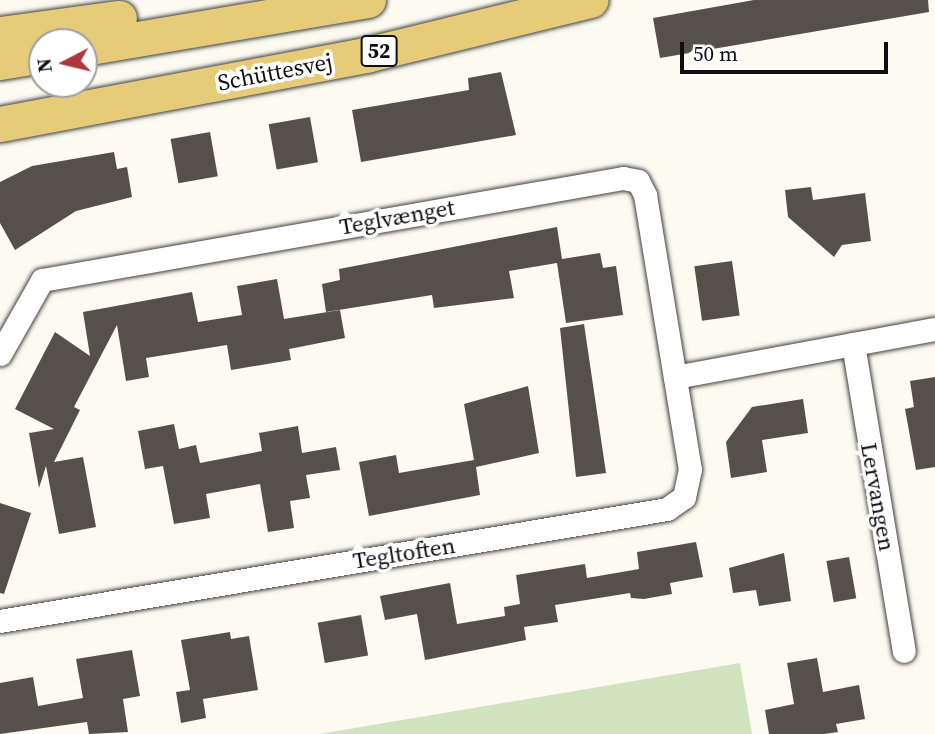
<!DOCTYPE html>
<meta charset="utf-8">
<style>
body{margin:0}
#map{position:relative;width:935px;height:734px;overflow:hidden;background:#fdfbf1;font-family:"Source Serif 4",serif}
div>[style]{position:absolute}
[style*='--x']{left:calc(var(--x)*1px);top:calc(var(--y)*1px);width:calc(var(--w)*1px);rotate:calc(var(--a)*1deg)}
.green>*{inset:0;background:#d2e4bf}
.building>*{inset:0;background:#55504c;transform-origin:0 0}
.roads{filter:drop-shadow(0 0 2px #414141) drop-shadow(0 0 2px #414141)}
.street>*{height:23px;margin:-11.5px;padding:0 11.5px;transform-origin:11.5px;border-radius:11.5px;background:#fff}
.primary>*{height:35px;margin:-17.5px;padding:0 17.5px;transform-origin:17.5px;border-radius:17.5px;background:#e6cc78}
span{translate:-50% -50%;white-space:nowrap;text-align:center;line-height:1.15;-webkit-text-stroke:7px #fff;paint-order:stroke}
.shield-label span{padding:2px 5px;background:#fff;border:2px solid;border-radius:5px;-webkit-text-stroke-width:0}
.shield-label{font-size:21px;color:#0e0e0e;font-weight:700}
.street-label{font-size:23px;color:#0e0e0e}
.north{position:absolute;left:28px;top:28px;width:70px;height:70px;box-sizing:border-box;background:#fff;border:2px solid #9f9f9f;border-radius:50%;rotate:263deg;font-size:19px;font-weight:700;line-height:28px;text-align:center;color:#0e0e0e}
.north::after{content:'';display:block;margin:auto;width:24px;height:32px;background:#ac383d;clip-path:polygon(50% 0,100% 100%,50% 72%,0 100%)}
.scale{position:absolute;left:680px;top:42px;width:208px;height:32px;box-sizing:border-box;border:4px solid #0e0e0e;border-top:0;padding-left:9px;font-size:21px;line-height:24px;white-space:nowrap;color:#0e0e0e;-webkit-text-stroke:5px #fff;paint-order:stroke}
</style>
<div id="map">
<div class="green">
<div style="clip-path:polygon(740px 663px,752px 734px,319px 734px)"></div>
</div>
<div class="building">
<div style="clip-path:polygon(754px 0,928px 0,929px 12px,660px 58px,653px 18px)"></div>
<div style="clip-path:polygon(501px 72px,516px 135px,361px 162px,352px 110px,469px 90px,468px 78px)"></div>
<div style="left:310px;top:117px;width:46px;height:42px;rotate:80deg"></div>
<div style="left:210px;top:132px;width:45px;height:40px;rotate:80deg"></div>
<div style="clip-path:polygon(114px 152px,117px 169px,127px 167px,132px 197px,76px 211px,15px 250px,0 223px,0 182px,32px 166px)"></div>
<div style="clip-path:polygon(811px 187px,813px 200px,865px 193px,871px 241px,842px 245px,834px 257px,788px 217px,785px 190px)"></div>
<div style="clip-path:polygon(557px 227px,562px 259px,600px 253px,603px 268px,616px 266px,623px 315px,566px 323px,557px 263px,509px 271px,514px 298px,434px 308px,432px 295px,326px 312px,322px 284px,340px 280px,339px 269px)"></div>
<div style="left:732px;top:261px;width:55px;height:38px;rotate:82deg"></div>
<div style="clip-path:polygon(277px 279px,284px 319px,340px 310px,345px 338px,289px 349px,291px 360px,231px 370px,227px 345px,146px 358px,149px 377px,126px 381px,117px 325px,74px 407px,80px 410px,54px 462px,83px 457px,96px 527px,59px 534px,46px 466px,39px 488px,29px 433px,54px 429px,15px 409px,55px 332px,90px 356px,83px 312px,192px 292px,198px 322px,242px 315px,237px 286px)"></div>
<div style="clip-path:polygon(584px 324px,606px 473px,576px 477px,560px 328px)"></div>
<div style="clip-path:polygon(935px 377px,935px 467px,916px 470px,905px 409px,914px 407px,910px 381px)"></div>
<div style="clip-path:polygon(528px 386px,539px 453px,476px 467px,480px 495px,369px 516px,359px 462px,396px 455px,399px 473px,474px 460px,464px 404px)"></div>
<div style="clip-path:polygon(803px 399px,808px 433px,762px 440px,767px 472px,731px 478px,726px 442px,752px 407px)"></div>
<div style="clip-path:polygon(174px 424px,179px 449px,196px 445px,200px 463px,262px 451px,259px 433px,298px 426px,302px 453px,336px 447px,340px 470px,306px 475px,310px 498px,290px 501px,294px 528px,268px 532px,260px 484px,206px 494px,210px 518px,174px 524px,163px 466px,145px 469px,138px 431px)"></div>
<div style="clip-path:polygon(0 503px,31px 513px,4px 594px,0 593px)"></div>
<div style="clip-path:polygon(696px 542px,703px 577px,670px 583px,672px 594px,644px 599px,631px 598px,630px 593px,555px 605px,558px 622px,524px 627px,526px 640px,425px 660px,417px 614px,385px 620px,380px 596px,450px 583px,457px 624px,505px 616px,504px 607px,520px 604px,516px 575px,585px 564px,587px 578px,639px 569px,637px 552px)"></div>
<div style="clip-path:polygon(784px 553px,791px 601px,759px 606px,756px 590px,733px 593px,729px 568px)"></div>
<div style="left:849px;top:557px;width:42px;height:23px;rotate:80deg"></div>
<div style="left:361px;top:615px;width:41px;height:44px;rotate:80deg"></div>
<div style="clip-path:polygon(230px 632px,231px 639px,249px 636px,258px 690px,203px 699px,206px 718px,181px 723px,176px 692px,190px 690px,181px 640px)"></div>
<div style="clip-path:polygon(132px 650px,140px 696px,123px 699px,128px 732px,89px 734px,87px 722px,0 734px,0 683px,33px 677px,38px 706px,83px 698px,76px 659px)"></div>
<div style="clip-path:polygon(817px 658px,823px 692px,859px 685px,865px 719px,836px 724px,838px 732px,824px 734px,769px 734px,765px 710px,794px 704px,787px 663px)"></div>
</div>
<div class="roads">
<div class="street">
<div style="--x:853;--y:344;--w:311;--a:80.6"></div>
<div style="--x:0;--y:354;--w:85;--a:-60.4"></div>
<div style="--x:42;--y:280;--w:590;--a:-9.96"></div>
<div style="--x:623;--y:178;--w:15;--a:11"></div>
<div style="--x:638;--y:181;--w:16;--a:63"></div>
<div style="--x:645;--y:195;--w:278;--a:80.7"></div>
<div style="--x:690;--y:469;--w:29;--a:102"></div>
<div style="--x:684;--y:497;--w:21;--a:145"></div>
<div style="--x:667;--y:509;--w:676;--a:170.47"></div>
<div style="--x:675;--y:377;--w:264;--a:-10.5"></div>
</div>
<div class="primary">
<div style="--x:0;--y:34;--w:120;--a:-7.7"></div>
<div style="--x:84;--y:48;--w:288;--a:-9.6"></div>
<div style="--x:0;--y:62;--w:43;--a:-9.5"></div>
<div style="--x:0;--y:124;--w:376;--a:-10.7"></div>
<div style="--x:369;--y:54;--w:228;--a:-13.7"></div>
</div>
</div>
<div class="shield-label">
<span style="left:379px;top:51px">52</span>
</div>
<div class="street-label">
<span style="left:275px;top:72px;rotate:-11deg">Schüttesvej</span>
<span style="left:397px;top:217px;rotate:-10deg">Teglvænget</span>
<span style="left:878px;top:497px;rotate:80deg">Lervangen</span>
<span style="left:404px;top:553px;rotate:-9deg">Tegltoften</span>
</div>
<div class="north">N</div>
<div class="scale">50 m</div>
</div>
